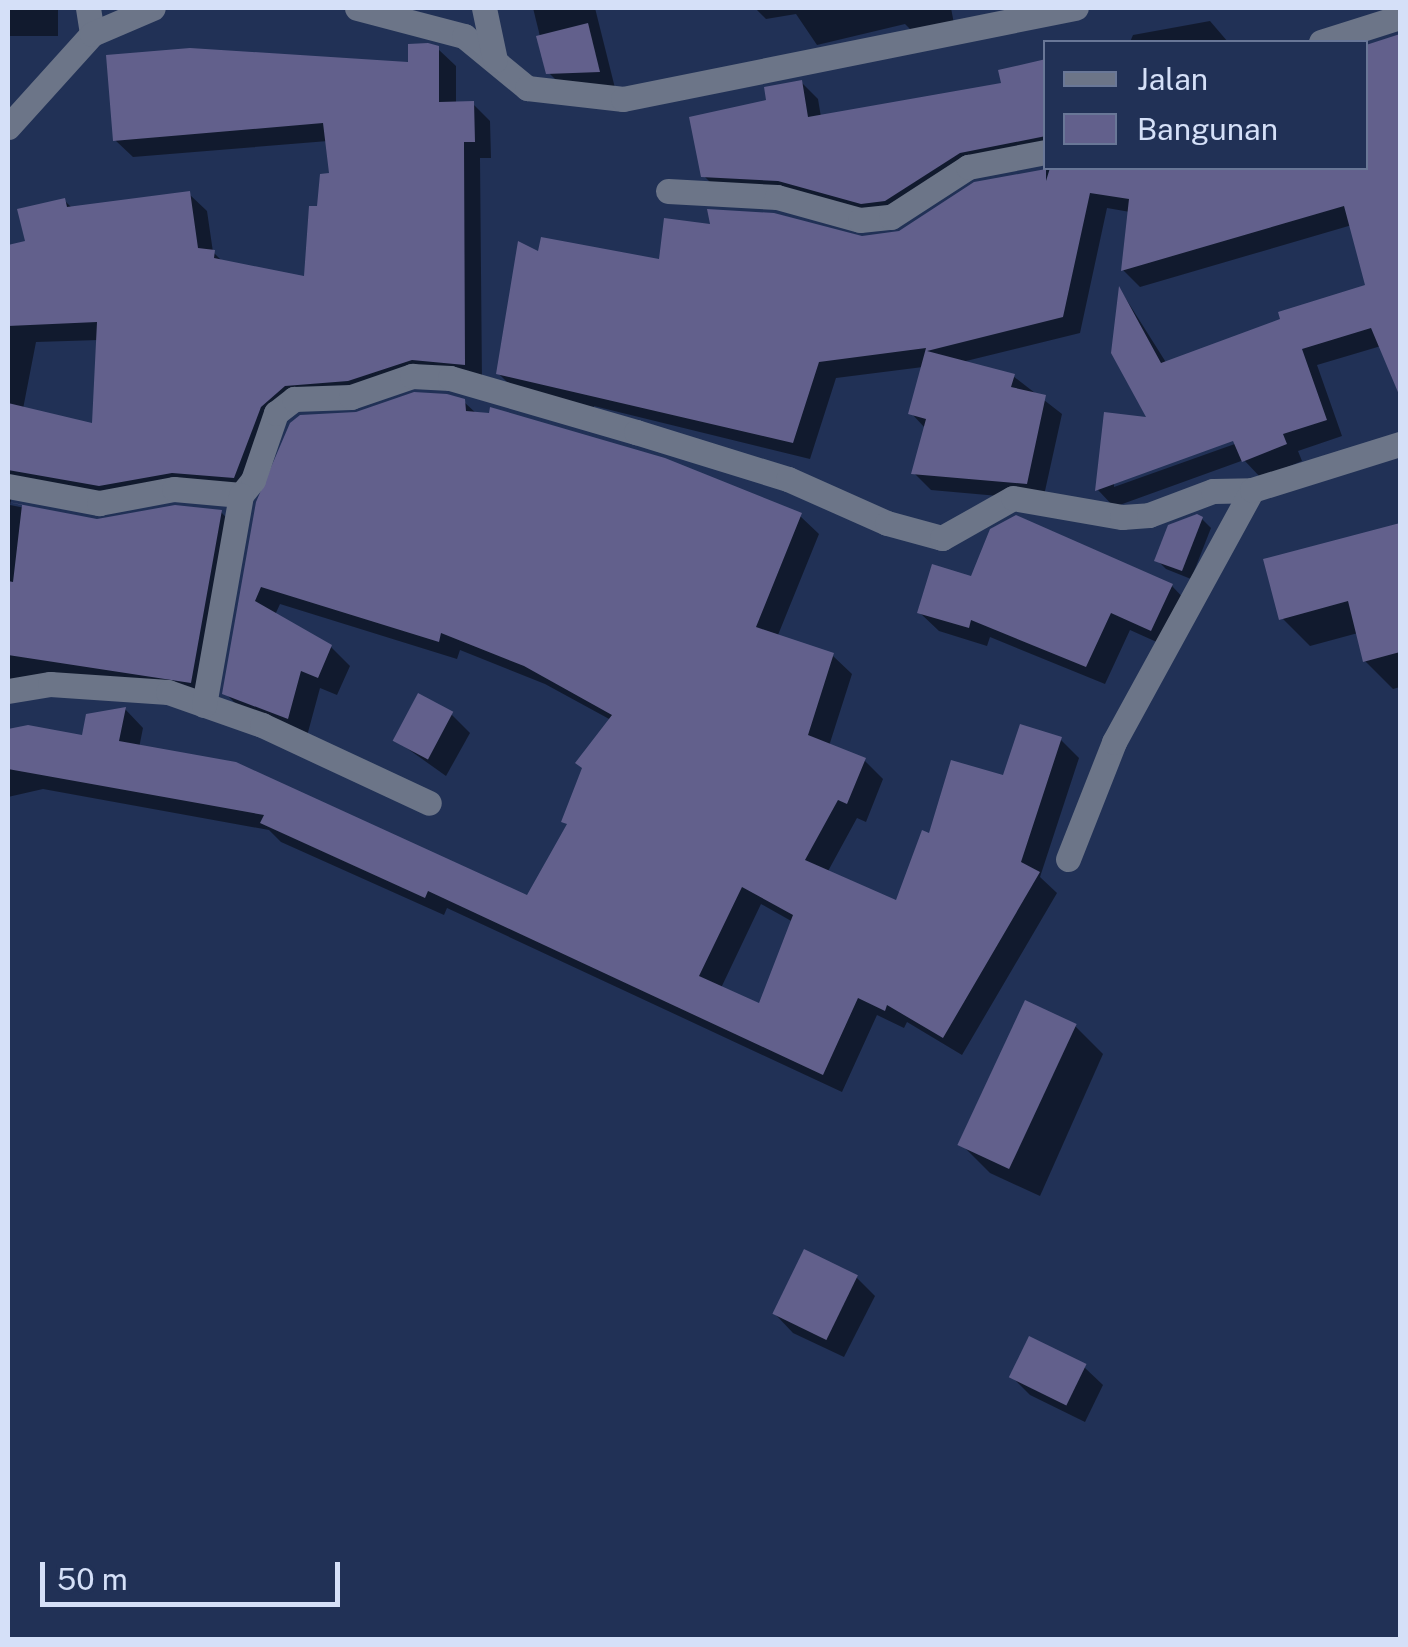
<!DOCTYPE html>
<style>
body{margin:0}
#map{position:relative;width:1408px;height:1647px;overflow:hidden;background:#213156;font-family:"Public Sans",sans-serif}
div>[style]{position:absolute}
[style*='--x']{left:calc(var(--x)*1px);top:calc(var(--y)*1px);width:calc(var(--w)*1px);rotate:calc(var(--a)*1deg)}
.shadow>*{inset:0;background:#0007;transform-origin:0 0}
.building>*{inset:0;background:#62608c;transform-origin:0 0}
.minor>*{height:25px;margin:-12.5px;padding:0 12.5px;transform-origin:12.5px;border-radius:12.5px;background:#6c7588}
span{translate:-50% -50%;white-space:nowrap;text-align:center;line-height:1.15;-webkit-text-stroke:8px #213156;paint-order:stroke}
.frame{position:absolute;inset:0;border:10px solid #d5e0f8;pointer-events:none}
.legend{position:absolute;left:1043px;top:40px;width:325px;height:130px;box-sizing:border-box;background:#213156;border:2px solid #697797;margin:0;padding:12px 18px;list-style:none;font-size:30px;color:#d5e0f8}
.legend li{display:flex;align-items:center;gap:20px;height:50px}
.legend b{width:50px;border:2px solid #697797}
.scale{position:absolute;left:40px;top:1562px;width:300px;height:45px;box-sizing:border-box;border:5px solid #d5e0f8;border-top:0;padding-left:12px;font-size:30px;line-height:35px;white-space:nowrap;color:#d5e0f8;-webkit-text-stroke:8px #213156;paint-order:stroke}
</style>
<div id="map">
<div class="shadow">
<div style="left:8px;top:8px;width:50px;height:28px"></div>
<div style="clip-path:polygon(533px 8px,595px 8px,615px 88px,565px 89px,549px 73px)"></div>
<div style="clip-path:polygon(755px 8px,951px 8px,956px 34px,921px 40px,905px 24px,817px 45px,796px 14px,766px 19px)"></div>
<div style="clip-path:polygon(1210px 21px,1228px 42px,1130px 42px,1133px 35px)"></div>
<div style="clip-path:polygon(evenodd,1400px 37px,1400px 397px,1381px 346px,1317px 365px,1342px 436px,1298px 451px,1302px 461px,1261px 478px,1244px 460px,1114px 507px,1098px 490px,1107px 415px,1151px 420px,1121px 291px,1167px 364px,1368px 287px,1352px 225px,1140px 287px,1123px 270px,1130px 212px,1107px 208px,1080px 333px,962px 362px,1013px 376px,1062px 414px,1043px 500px,931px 490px,914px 473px,926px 429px,911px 413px,923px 367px,836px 378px,810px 459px,594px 406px,592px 413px,515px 390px,498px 373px,540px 254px,661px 262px,893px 236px,975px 185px,1053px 168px,1366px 168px,1366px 48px,1400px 37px,1244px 435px,1246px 440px,1114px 487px,1114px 482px,1244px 435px)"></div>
<div style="clip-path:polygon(evenodd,438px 49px,456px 66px,456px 104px,473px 104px,490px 121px,491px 158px,480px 158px,482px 382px,431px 376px,303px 402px,278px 424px,251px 494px,13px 492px,10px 505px,96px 522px,221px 512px,238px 530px,208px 699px,8px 684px,8px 248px,28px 243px,64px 200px,73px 209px,189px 194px,207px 211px,213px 252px,223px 262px,307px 279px,331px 175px,328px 141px,133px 157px,115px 140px,411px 65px,438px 49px,99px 340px,94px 426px,23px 409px,36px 342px,99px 340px)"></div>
<div style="clip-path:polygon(1046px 63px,1046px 155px,982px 167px,903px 217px,720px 192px,703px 175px,769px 102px,801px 82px,818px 99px,821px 117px,1004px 85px)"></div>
<div style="clip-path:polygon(evenodd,464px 402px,477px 414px,800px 516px,819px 534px,778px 635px,833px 656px,852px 674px,829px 746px,865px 761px,883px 779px,866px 822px,857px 818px,827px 873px,898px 903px,931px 836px,1060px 739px,1079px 758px,1040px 877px,1057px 893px,962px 1055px,907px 1022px,904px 1028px,877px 1015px,842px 1092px,447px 908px,444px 915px,281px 842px,269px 830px,43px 789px,8px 797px,8px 732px,26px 728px,84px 738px,125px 709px,143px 728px,139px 748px,528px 898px,569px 825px,611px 720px,545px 684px,460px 650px,457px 659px,280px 604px,275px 615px,331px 647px,350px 666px,337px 695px,320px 688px,307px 736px,244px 712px,225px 693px,259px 503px,464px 402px,761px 904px,793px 922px,760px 1006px,721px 988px,761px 904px)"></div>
<div style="clip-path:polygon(1202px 519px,1211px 528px,1191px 579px,1166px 569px,1157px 560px)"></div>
<div style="clip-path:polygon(1400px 526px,1400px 687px,1393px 689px,1365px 661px,1358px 633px,1310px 646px,1282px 618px,1266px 561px)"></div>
<div style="clip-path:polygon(1172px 586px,1190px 605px,1170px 648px,1130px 630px,1105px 684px,990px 637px,987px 646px,939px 631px,920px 613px)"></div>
<div style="clip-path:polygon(451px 714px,470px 733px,446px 776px,394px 739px)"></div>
<div style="clip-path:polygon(1075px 1026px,1103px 1054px,1040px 1196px,990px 1173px,962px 1145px)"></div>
<div style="clip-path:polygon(856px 1277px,875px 1296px,844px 1357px,793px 1333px,775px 1314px)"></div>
<div style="clip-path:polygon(1084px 1367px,1103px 1385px,1085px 1422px,1030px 1395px,1012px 1377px)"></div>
</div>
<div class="building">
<div style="clip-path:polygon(588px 23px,600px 72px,546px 74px,536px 36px)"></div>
<div style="clip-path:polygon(1400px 34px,1400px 397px,1371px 328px,1302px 349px,1327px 420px,1283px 434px,1287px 444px,1242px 462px,1233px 441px,1095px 491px,1104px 412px,1146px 417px,1111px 353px,1119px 286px,1161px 363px,1280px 319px,1278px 312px,1365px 285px,1344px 206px,1121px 271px,1129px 199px,1090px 193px,1063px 317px,927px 351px,1015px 374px,1011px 387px,1046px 395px,1027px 484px,911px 474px,926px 419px,908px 414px,926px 348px,819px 362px,793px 443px,496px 374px,518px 241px,538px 251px,541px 237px,659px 259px,664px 218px,710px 224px,707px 209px,774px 213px,862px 236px,899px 231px,974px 182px,1046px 169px,1046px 181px,1050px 168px,1366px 168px,1366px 45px)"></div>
<div style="clip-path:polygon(428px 43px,439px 46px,439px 102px,474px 101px,475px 142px,464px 142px,465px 365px,412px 360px,348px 381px,285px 386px,261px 407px,234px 478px,172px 473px,99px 486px,8px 470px,8px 403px,92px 423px,97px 322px,8px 326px,8px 245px,25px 241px,17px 209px,65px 198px,67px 207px,190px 191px,198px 248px,215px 250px,214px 258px,304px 276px,309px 206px,317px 206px,320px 174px,329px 173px,323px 123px,113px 141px,106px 55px,190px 48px,408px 62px,408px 44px)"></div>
<div style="clip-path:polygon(1046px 59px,1046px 136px,960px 153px,885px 201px,861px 204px,778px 181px,701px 177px,689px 117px,766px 100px,764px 87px,802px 80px,808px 117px,1001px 83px,998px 70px)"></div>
<div style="clip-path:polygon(evenodd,414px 392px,447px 394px,465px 399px,466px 411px,489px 413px,490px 407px,665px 458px,802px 513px,756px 627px,834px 653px,808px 735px,866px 758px,847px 804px,838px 800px,805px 860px,896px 900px,922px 830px,929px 833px,951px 760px,1003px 775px,1020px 724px,1062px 737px,1021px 862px,1040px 872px,943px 1038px,887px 1005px,885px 1011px,858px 998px,823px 1075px,428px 891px,425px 898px,260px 823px,264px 815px,8px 769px,8px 729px,28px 725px,82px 735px,86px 714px,126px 707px,119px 741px,236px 762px,527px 895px,567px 824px,561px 822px,582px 768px,575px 763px,612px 715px,524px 666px,441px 633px,439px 642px,261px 587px,255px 601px,332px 645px,318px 678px,301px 671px,288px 719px,222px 694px,256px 502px,290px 423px,300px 415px,356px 412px,414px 392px,742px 887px,793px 915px,759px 1003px,699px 976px,742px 887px)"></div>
<div style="clip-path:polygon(8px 502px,97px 519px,175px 505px,222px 510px,191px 683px,8px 655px,8px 581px,13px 582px,22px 505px)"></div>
<div style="clip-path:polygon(1197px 514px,1203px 517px,1182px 571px,1154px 561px,1168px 525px)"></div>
<div style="clip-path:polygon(1016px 515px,1173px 584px,1151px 631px,1111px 613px,1086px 667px,971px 620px,969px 628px,917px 613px,932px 564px,971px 576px,990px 529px)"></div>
<div style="clip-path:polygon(1400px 523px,1400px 652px,1363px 662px,1348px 601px,1279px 620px,1263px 559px)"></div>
<div style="left:418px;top:693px;width:40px;height:54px;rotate:28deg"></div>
<div style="left:1025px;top:1000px;width:57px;height:160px;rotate:25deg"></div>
<div style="left:804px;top:1249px;width:60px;height:72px;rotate:26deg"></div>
<div style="left:1029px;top:1336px;width:64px;height:46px;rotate:26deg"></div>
</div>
<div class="minor">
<div style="--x:88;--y:8;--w:26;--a:81"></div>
<div style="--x:357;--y:8;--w:111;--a:14.7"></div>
<div style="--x:464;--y:36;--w:82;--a:39.5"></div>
<div style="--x:527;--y:88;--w:97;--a:6.5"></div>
<div style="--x:623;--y:99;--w:462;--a:-11.4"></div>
<div style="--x:484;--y:8;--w:53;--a:78.1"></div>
<div style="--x:1321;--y:42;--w:83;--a:-17.6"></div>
<div style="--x:8;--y:127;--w:125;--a:-47.9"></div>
<div style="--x:92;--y:34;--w:66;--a:-23.1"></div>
<div style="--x:668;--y:191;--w:109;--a:3.2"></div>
<div style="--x:777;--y:197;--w:86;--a:15.5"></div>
<div style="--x:860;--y:220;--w:31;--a:-6"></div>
<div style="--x:891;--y:217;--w:92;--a:-33"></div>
<div style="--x:968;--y:167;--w:79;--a:-10.9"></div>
<div style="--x:8;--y:486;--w:93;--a:10.6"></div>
<div style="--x:99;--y:503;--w:76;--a:-10.6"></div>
<div style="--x:174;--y:489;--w:67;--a:5.1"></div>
<div style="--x:241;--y:495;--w:19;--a:-51"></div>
<div style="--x:253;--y:480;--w:71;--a:-71.1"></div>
<div style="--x:276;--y:413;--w:23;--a:-38"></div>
<div style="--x:294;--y:399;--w:57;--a:-2"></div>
<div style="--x:351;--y:397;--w:65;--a:-19"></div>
<div style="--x:412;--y:376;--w:38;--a:3"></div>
<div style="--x:450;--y:378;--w:194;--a:16.2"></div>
<div style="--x:636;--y:432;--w:159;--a:17.2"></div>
<div style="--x:788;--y:479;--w:108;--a:24"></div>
<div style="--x:887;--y:523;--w:57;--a:15.3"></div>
<div style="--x:942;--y:538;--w:81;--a:-29.4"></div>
<div style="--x:1013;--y:498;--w:111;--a:9.9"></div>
<div style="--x:1122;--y:517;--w:27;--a:-4"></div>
<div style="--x:1149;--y:515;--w:68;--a:-20.6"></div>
<div style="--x:1213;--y:491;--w:39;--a:-1"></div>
<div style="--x:8;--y:691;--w:43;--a:-9.5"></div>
<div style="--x:50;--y:684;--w:118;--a:3.9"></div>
<div style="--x:168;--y:692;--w:100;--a:19.3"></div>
<div style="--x:262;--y:725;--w:184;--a:25"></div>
<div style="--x:204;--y:705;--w:213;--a:-80"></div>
<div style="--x:1068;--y:859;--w:126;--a:-68.5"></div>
<div style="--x:1114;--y:742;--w:287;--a:-61.3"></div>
<div style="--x:1252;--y:490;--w:155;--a:-17.3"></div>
</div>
<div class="frame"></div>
<ul class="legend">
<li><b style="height:12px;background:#6c7588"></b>Jalan</li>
<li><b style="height:28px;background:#62608c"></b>Bangunan</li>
</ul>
<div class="scale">50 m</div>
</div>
